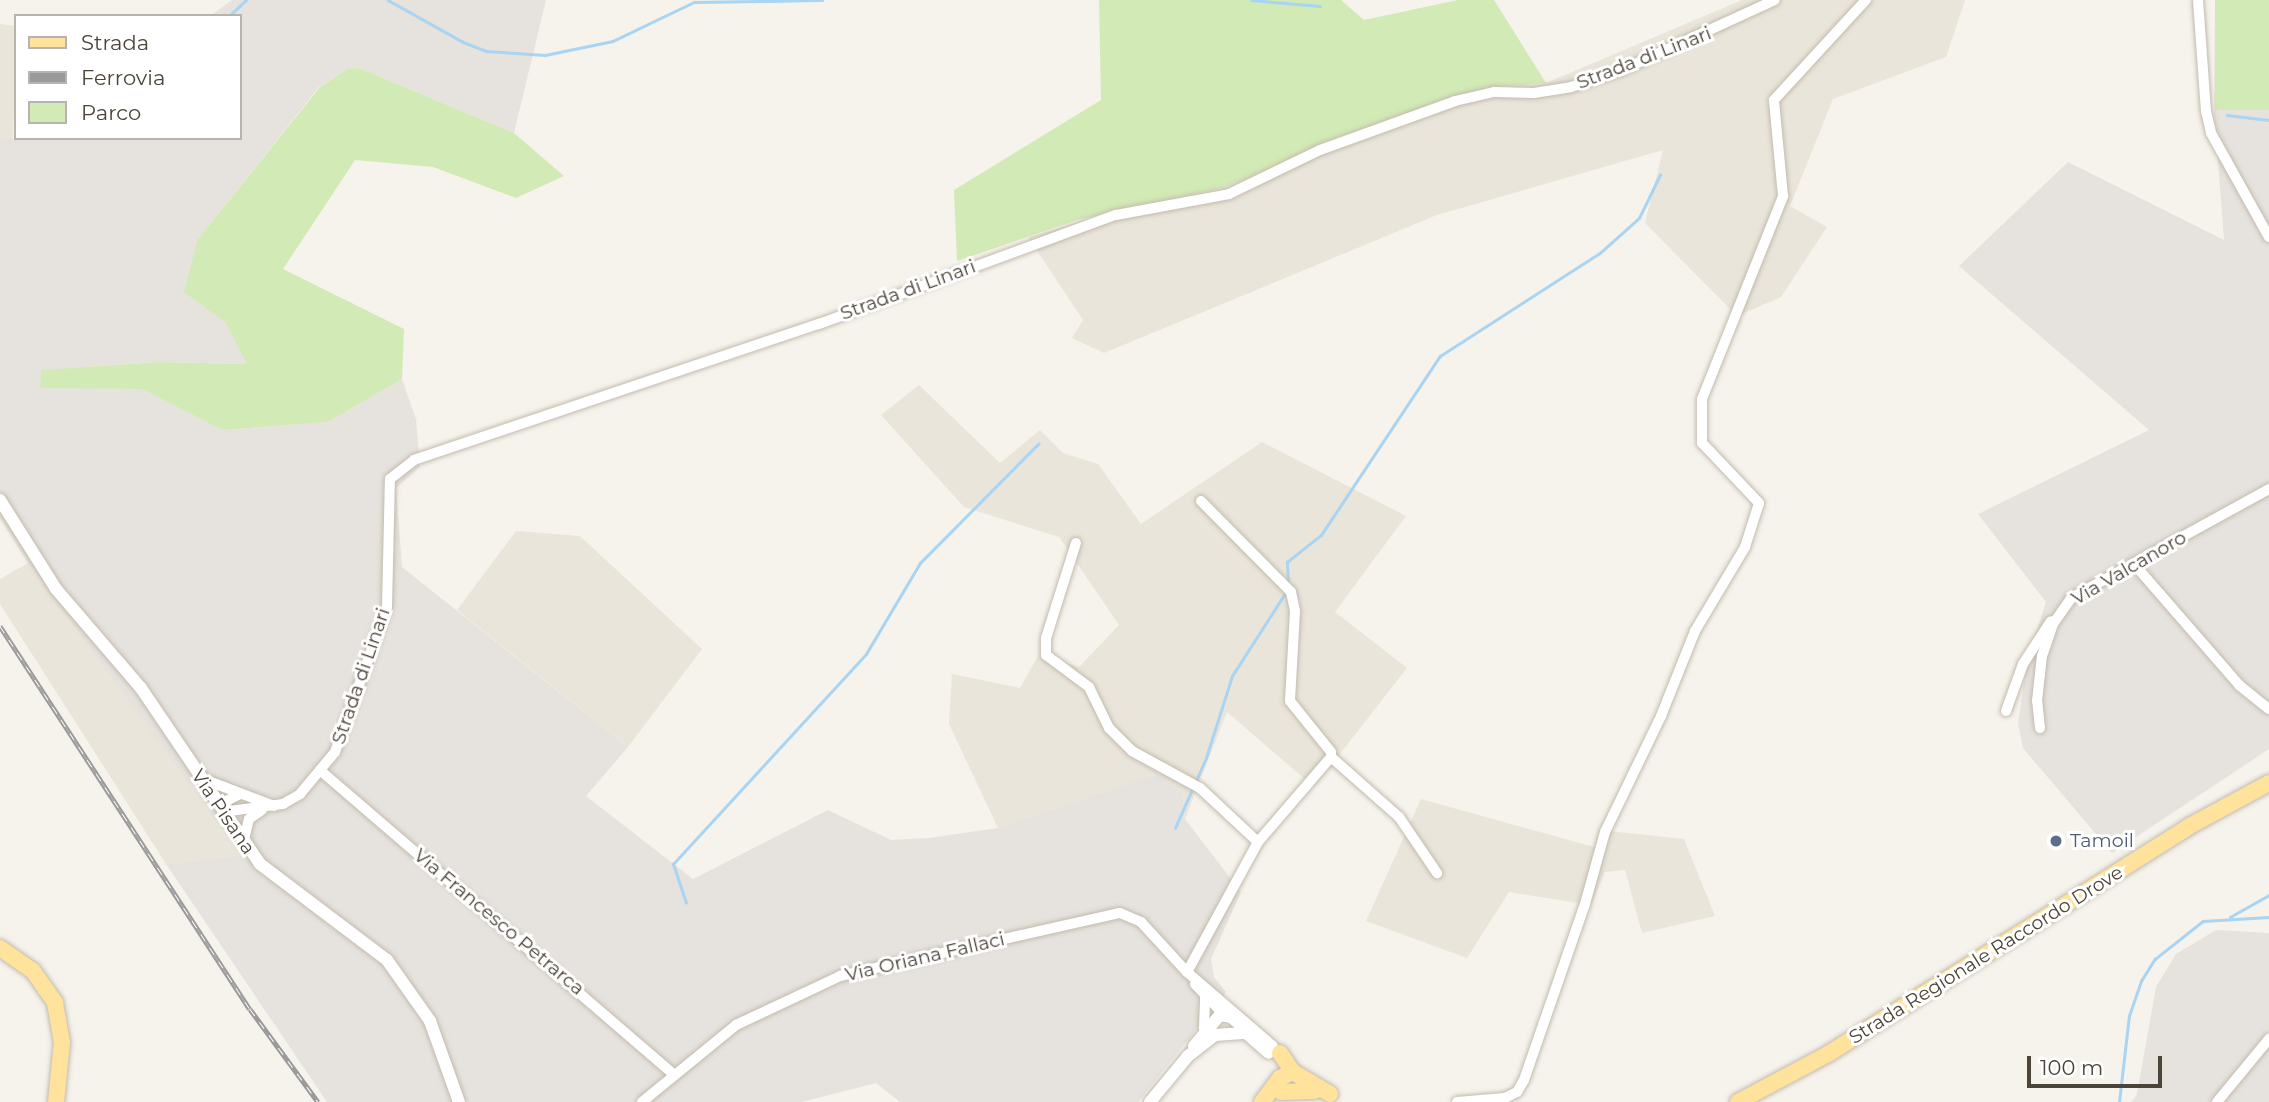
<!DOCTYPE html>
<style>
body{margin:0}
#map{position:relative;width:2269px;height:1102px;overflow:hidden;background:#f6f3ec;font-family:Montserrat,sans-serif}
div>[style]{position:absolute}
[style*='--x']{left:calc(var(--x)*1px);top:calc(var(--y)*1px);width:calc(var(--w)*1px);rotate:calc(var(--a)*1deg)}
.residential>*{inset:0;background:#eae5da}
.industrial>*{inset:0;background:#e6e2dd}
.green>*{inset:0;background:#d2eab5;transform-origin:0 0}
.stream>*{height:2.5px;margin:-1.25px;padding:0 1.25px;transform-origin:1.25px;border-radius:1.25px;background:#a9d4f2}
.roads{filter:drop-shadow(0 0 2px #c2bbae) drop-shadow(0 0 2px #c2bbae)}
.minor>*{height:10px;margin:-5px;padding:0 5px;transform-origin:5px;border-radius:5px;background:#fff}
.tertiary>*{height:12px;margin:-6px;padding:0 6px;transform-origin:6px;border-radius:6px;background:#fff}
.primary>*{height:16px;margin:-8px;padding:0 8px;transform-origin:8px;border-radius:8px;background:#ffe39c}
.rail>*{height:5px;margin-top:-2.5px;transform-origin:0;background:repeating-linear-gradient(90deg,#fff 0 8px,#9a9a9a 0 16px);box-sizing:border-box;border-block:2px solid #9a9a9a}
.dots>*{width:19px;height:19px;translate:-50% -50%;box-sizing:border-box;border:4px solid #fff;border-radius:50%}
span{translate:-50% -50%;white-space:nowrap;text-align:center;line-height:1.15;-webkit-text-stroke:6px #fff;paint-order:stroke}
.street-label{font-size:19px;color:#4b4439}
.service-label{font-size:19px;color:#4e5e75}
.left{translate:0 -50%;text-align:left}
.legend{position:absolute;left:14px;top:14px;width:228px;height:126px;box-sizing:border-box;background:#fff;border:2px solid #b7b4b0;margin:0;padding:9px 12px;list-style:none;font-size:21px;color:#4b4439}
.legend li{display:flex;align-items:center;gap:14px;height:35px}
.legend b{width:35px;border:2px solid #b7b4b0}
.scale{position:absolute;left:2027px;top:1056px;width:135px;height:32px;box-sizing:border-box;border:4px solid #4b4439;border-top:0;padding-left:9px;font-size:21px;line-height:24px;white-space:nowrap;color:#4b4439;-webkit-text-stroke:5px #fff;paint-order:stroke}
</style>
<div id="map">
<div class="residential">
<div style="clip-path:polygon(1742px 0,1965px 0,1946px 57px,1833px 99px,1790px 206px,1827px 227px,1781px 297px,1737px 316px,1645px 223px,1663px 150px,1437px 215px,1104px 353px,1072px 338px,1083px 320px,1028px 237px,1144px 203px,1221px 188px,1355px 133px,1485px 88px,1546px 83px)"></div>
<div style="clip-path:polygon(0 24px,16px 26px,13px 139px,0 139px)"></div>
<div style="clip-path:polygon(919px 385px,1000px 463px,1040px 430px,1063px 453px,1098px 464px,1141px 524px,1262px 442px,1406px 516px,1335px 612px,1407px 668px,1314px 787px,1227px 712px,1185px 819px,1183px 795px,1158px 773px,998px 828px,949px 724px,952px 674px,1020px 688px,1039px 654px,1079px 667px,1119px 625px,1059px 537px,964px 507px,881px 415px)"></div>
<div style="clip-path:polygon(516px 531px,580px 536px,702px 649px,628px 747px,457px 610px)"></div>
<div style="clip-path:polygon(28px 563px,160px 738px,242px 855px,166px 864px,0 604px,0 579px)"></div>
<div style="clip-path:polygon(1421px 799px,1594px 847px,1599px 830px,1684px 839px,1715px 916px,1642px 933px,1625px 870px,1605px 872px,1591px 905px,1509px 892px,1467px 958px,1366px 921px)"></div>
</div>
<div class="industrial">
<div style="clip-path:polygon(232px 0,546px 0,514px 133px,359px 68px,347px 69px,319px 87px,198px 239px,225px 322px,248px 364px,158px 362px,42px 370px,40px 387px,142px 389px,222px 430px,328px 422px,402px 379px,416px 419px,420px 467px,396px 488px,402px 567px,628px 747px,586px 796px,693px 879px,828px 810px,891px 840px,929px 838px,998px 828px,1158px 773px,1183px 795px,1185px 819px,1241px 892px,1211px 959px,1214px 977px,1226px 992px,1138px 1102px,900px 1102px,876px 1083px,802px 1102px,327px 1102px,166px 864px,241px 855px,28px 563px,0 518px,0 139px,240px 138px,240px 16px,210px 16px)"></div>
<div style="clip-path:polygon(2215px 0,2269px 0,2269px 749px,2112px 853px,2023px 748px,2018px 724px,2027px 661px,2046px 602px,1978px 514px,2149px 430px,1959px 266px,2068px 162px,2224px 240px,2214px 110px)"></div>
<div style="clip-path:polygon(2216px 930px,2269px 933px,2269px 1102px,2131px 1102px,2137px 1094px,2156px 987px,2176px 954px)"></div>
</div>
<div class="green">
<div style="clip-path:polygon(1099px 0,1341px 0,1364px 20px,1458px 0,1494px 0,1546px 83px,1485px 88px,1434px 104px,1221px 188px,1077px 220px,957px 261px,954px 190px,1101px 100px)"></div>
<div style="left:2215px;top:0;width:54px;height:110px"></div>
<div style="clip-path:polygon(359px 68px,514px 133px,564px 176px,516px 198px,433px 167px,355px 160px,283px 269px,404px 329px,402px 379px,328px 422px,222px 430px,142px 389px,40px 388px,41px 370px,158px 362px,247px 364px,225px 322px,184px 292px,198px 239px,320px 87px,347px 69px)"></div>
</div>
<div class="stream">
<div style="--x:388;--y:0;--w:86;--a:29.2"></div>
<div style="--x:463;--y:42;--w:25;--a:21"></div>
<div style="--x:486;--y:51;--w:59;--a:3.9"></div>
<div style="--x:545;--y:55;--w:69;--a:-11.6"></div>
<div style="--x:613;--y:41;--w:90;--a:-25.7"></div>
<div style="--x:694;--y:2;--w:128;--a:-0.9"></div>
<div style="--x:1251;--y:0;--w:69;--a:5"></div>
<div style="--x:229;--y:16;--w:23;--a:-43"></div>
<div style="--x:2227;--y:115;--w:42;--a:6.8"></div>
<div style="--x:1288;--y:583;--w:21;--a:-93"></div>
<div style="--x:1287;--y:562;--w:43;--a:-38.5"></div>
<div style="--x:1321;--y:535;--w:215;--a:-56.4"></div>
<div style="--x:1440;--y:356;--w:190;--a:-32.8"></div>
<div style="--x:1600;--y:253;--w:52;--a:-41.9"></div>
<div style="--x:1639;--y:218;--w:48;--a:-64"></div>
<div style="--x:1175;--y:828;--w:77;--a:-66.1"></div>
<div style="--x:1206;--y:758;--w:86;--a:-72.4"></div>
<div style="--x:1232;--y:676;--w:96;--a:-57.3"></div>
<div style="--x:686;--y:903;--w:41;--a:-108.4"></div>
<div style="--x:673;--y:864;--w:285;--a:-47.4"></div>
<div style="--x:866;--y:654;--w:106;--a:-59.3"></div>
<div style="--x:920;--y:563;--w:168;--a:-45.2"></div>
<div style="--x:2230;--y:917;--w:45;--a:-29.4"></div>
<div style="--x:2119;--y:1102;--w:87;--a:-83.4"></div>
<div style="--x:2129;--y:1016;--w:37;--a:-71"></div>
<div style="--x:2141;--y:981;--w:26;--a:-58"></div>
<div style="--x:2155;--y:959;--w:61;--a:-38.4"></div>
<div style="--x:2203;--y:921;--w:66;--a:-3.5"></div>
</div>
<div class="roads">
<div class="minor">
<div style="--x:2198;--y:0;--w:111;--a:85.9"></div>
<div style="--x:2206;--y:111;--w:23;--a:77"></div>
<div style="--x:2211;--y:133;--w:119;--a:60.9"></div>
<div style="--x:1201;--y:501;--w:128;--a:45.3"></div>
<div style="--x:1291;--y:592;--w:19;--a:78"></div>
<div style="--x:1295;--y:611;--w:90;--a:93.2"></div>
<div style="--x:1290;--y:701;--w:65;--a:51.2"></div>
<div style="--x:1331;--y:752;--w:5;--a:90"></div>
<div style="--x:1331;--y:757;--w:112;--a:130.7"></div>
<div style="--x:1076;--y:543;--w:100;--a:107.5"></div>
<div style="--x:1046;--y:638;--w:17;--a:90"></div>
<div style="--x:1046;--y:655;--w:54;--a:36.7"></div>
<div style="--x:1089;--y:687;--w:46;--a:64"></div>
<div style="--x:1109;--y:728;--w:33;--a:45"></div>
<div style="--x:1132;--y:751;--w:77;--a:28.6"></div>
<div style="--x:1200;--y:788;--w:79;--a:43"></div>
<div style="--x:1258;--y:842;--w:148;--a:118.6"></div>
<div style="--x:2134;--y:564;--w:160;--a:49"></div>
<div style="--x:2239;--y:685;--w:38;--a:39"></div>
<div style="--x:2006;--y:711;--w:50;--a:-70.1"></div>
<div style="--x:2023;--y:664;--w:51;--a:-56.9"></div>
<div style="--x:2040;--y:728;--w:27;--a:-96"></div>
<div style="--x:2037;--y:701;--w:45;--a:-83.7"></div>
<div style="--x:2042;--y:656;--w:34;--a:-71"></div>
<div style="--x:2053;--y:624;--w:32;--a:-55"></div>
<div style="--x:2071;--y:598;--w:226;--a:-28.8"></div>
<div style="--x:1331;--y:757;--w:91;--a:41.4"></div>
<div style="--x:1399;--y:817;--w:68;--a:55.8"></div>
<div style="--x:321;--y:771;--w:466;--a:40.7"></div>
<div style="--x:203;--y:779;--w:76;--a:20.8"></div>
<div style="--x:240;--y:794;--w:13;--a:153"></div>
<div style="--x:228;--y:800;--w:13;--a:117"></div>
<div style="--x:222;--y:812;--w:62;--a:-7.5"></div>
<div style="--x:283;--y:804;--w:20;--a:-30"></div>
<div style="--x:300;--y:794;--w:55;--a:-50.2"></div>
<div style="--x:335;--y:752;--w:154;--a:-70.3"></div>
<div style="--x:387;--y:607;--w:128;--a:-88.7"></div>
<div style="--x:390;--y:479;--w:31;--a:-38"></div>
<div style="--x:414;--y:460;--w:427;--a:-18.6"></div>
<div style="--x:819;--y:324;--w:316;--a:-20.2"></div>
<div style="--x:1116;--y:215;--w:115;--a:-10.5"></div>
<div style="--x:1229;--y:194;--w:101;--a:-25.8"></div>
<div style="--x:1320;--y:150;--w:144;--a:-19.9"></div>
<div style="--x:1455;--y:101;--w:40;--a:-13"></div>
<div style="--x:1494;--y:92;--w:40;--a:1.4"></div>
<div style="--x:1534;--y:93;--w:37;--a:-9"></div>
<div style="--x:1571;--y:87;--w:54;--a:-18.4"></div>
<div style="--x:1622;--y:70;--w:168;--a:-24.6"></div>
<div style="--x:243;--y:843;--w:25;--a:-76"></div>
<div style="--x:249;--y:819;--w:16;--a:-35"></div>
<div style="--x:1195;--y:984;--w:45;--a:46.8"></div>
<div style="--x:1204;--y:1029;--w:32;--a:-88"></div>
<div style="--x:642;--y:1102;--w:122;--a:-39.3"></div>
<div style="--x:736;--y:1025;--w:115;--a:-25.2"></div>
<div style="--x:840;--y:976;--w:287;--a:-12.7"></div>
<div style="--x:1120;--y:913;--w:23;--a:23"></div>
<div style="--x:1141;--y:922;--w:68;--a:47.4"></div>
<div style="--x:1187;--y:972;--w:113;--a:40.7"></div>
<div style="--x:1457;--y:1102;--w:48;--a:-4.8"></div>
<div style="--x:1505;--y:1098;--w:13;--a:-27"></div>
<div style="--x:1517;--y:1092;--w:14;--a:-60"></div>
<div style="--x:1524;--y:1080;--w:186;--a:-70.9"></div>
<div style="--x:1585;--y:904;--w:75;--a:-74.5"></div>
<div style="--x:1605;--y:832;--w:129;--a:-64.2"></div>
<div style="--x:1661;--y:716;--w:92;--a:-68.2"></div>
<div style="--x:1695;--y:631;--w:98;--a:-59.2"></div>
<div style="--x:1745;--y:547;--w:46;--a:-72.3"></div>
<div style="--x:1759;--y:503;--w:83;--a:-133.5"></div>
<div style="--x:1702;--y:443;--w:44;--a:-90"></div>
<div style="--x:1702;--y:399;--w:219;--a:-68.2"></div>
<div style="--x:1783;--y:196;--w:96;--a:-95.4"></div>
<div style="--x:1774;--y:100;--w:136;--a:-47.4"></div>
<div style="--x:2217;--y:1102;--w:82;--a:-50.5"></div>
</div>
<div class="tertiary">
<div style="--x:0;--y:500;--w:105;--a:57.8"></div>
<div style="--x:56;--y:589;--w:130;--a:49.4"></div>
<div style="--x:141;--y:688;--w:212;--a:55.9"></div>
<div style="--x:260;--y:864;--w:159;--a:37.1"></div>
<div style="--x:387;--y:960;--w:75;--a:54.8"></div>
<div style="--x:430;--y:1021;--w:86;--a:70.3"></div>
<div style="--x:1194;--y:1046;--w:40;--a:-50"></div>
<div style="--x:1220;--y:1015;--w:11;--a:10"></div>
<div style="--x:1231;--y:1017;--w:26;--a:39"></div>
<div style="--x:1150;--y:1102;--w:60;--a:-50.4"></div>
<div style="--x:1188;--y:1056;--w:34;--a:-38"></div>
<div style="--x:1215;--y:1035;--w:31;--a:-4"></div>
<div style="--x:1246;--y:1033;--w:30;--a:41"></div>
</div>
<div class="primary">
<div style="--x:0;--y:948;--w:40;--a:34.9"></div>
<div style="--x:33;--y:971;--w:39;--a:55"></div>
<div style="--x:55;--y:1003;--w:40;--a:80"></div>
<div style="--x:62;--y:1042;--w:60;--a:95.7"></div>
<div style="--x:1280;--y:1053;--w:23;--a:56"></div>
<div style="--x:1293;--y:1072;--w:43;--a:30.7"></div>
<div style="--x:1281;--y:1092;--w:34;--a:-2"></div>
<div style="--x:1262;--y:1102;--w:30;--a:-53"></div>
<div style="--x:1280;--y:1078;--w:14;--a:-25"></div>
<div style="--x:1738;--y:1102;--w:102;--a:-28.1"></div>
<div style="--x:1828;--y:1054;--w:426;--a:-32.2"></div>
<div style="--x:2188;--y:827;--w:92;--a:-28.5"></div>
</div>
</div>
<div class="rail">
<div style="--x:0;--y:626;--w:457;--a:56.9"></div>
<div style="--x:250;--y:1009;--w:115;--a:53.8"></div>
</div>
<div class="dots">
<div style="left:2056px;top:841px;background:#5c6f8a"></div>
</div>
<div class="street-label">
<span style="left:1644px;top:58px;rotate:-21deg">Strada di Linari</span>
<span style="left:908px;top:290px;rotate:-20deg">Strada di Linari</span>
<span style="left:2129px;top:568px;rotate:-30deg">Via Valcanoro</span>
<span style="left:361px;top:676px;rotate:-71deg">Strada di Linari</span>
<span style="left:223px;top:812px;rotate:56deg">Via Pisana</span>
<span style="left:499px;top:922px;rotate:40deg">Via Francesco Petrarca</span>
<span style="left:1986px;top:955px;rotate:-32deg">Strada Regionale Raccordo Drove</span>
<span style="left:925px;top:957px;rotate:-13deg">Via Oriana Fallaci</span>
</div>
<div class="service-label">
<span class="left" style="left:2070px;top:841px">Tamoil</span>
</div>
<ul class="legend">
<li><b style="height:9px;background:#ffe39c"></b>Strada</li>
<li><b style="height:9px;background:#9a9a9a"></b>Ferrovia</li>
<li><b style="height:19px;background:#d2eab5"></b>Parco</li>
</ul>
<div class="scale">100 m</div>
</div>
